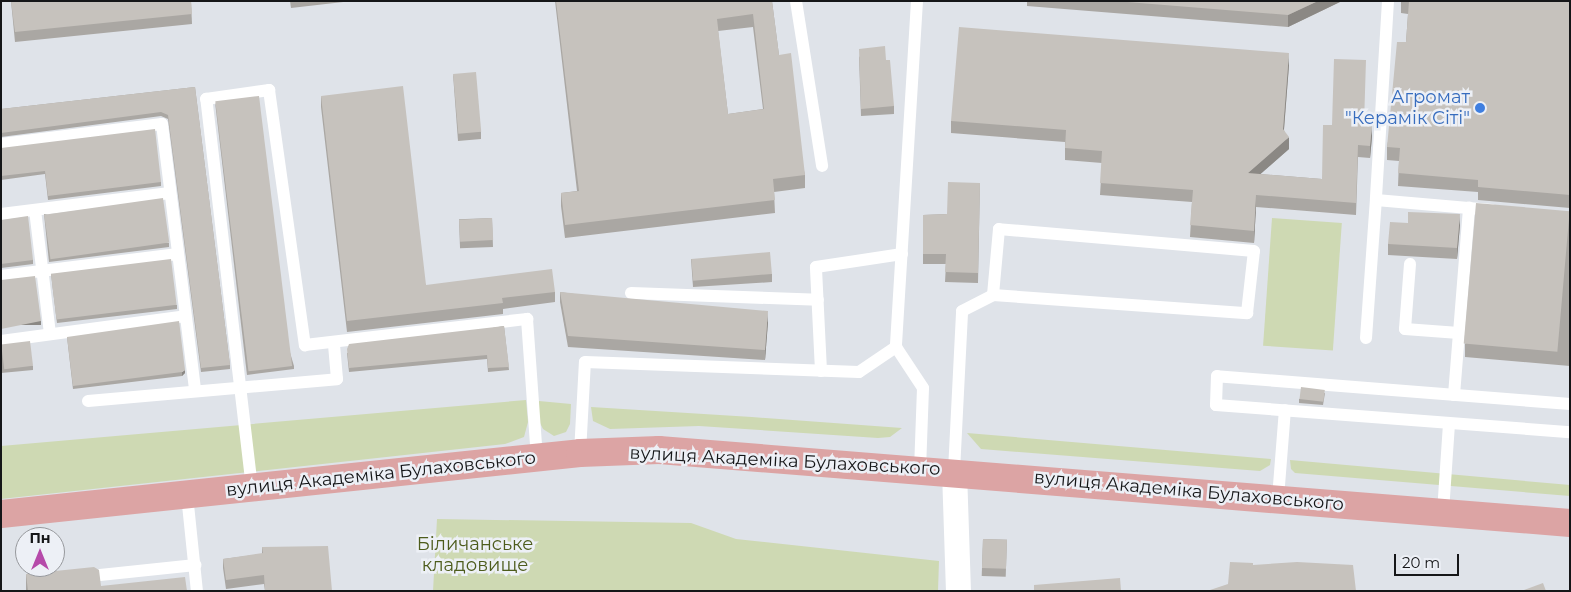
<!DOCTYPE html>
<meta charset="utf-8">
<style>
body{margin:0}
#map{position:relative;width:1571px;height:592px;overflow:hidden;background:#dfe3e9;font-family:Montserrat,sans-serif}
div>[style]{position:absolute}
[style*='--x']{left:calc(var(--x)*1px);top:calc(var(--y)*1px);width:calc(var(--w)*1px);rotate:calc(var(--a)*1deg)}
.green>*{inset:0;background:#ced9b3;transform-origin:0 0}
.service>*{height:12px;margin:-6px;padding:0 6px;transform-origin:6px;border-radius:6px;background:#fff}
.minor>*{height:25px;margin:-12.5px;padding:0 12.5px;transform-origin:12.5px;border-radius:12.5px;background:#fff}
.primary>*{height:28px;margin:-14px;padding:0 14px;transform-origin:14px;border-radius:14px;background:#dca4a4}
.wall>*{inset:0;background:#aaa7a3;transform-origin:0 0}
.shaded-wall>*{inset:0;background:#8b8884;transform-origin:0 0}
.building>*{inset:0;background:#c6c2bd;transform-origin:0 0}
.dots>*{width:14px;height:14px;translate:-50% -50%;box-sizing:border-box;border:2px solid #edf0f6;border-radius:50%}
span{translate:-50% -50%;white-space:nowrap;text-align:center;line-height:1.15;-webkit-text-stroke:5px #edf0f6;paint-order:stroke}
.shop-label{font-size:18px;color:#366cbe}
.right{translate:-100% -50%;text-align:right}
.street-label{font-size:18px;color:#151618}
.park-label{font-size:18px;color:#4d5c1c}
.frame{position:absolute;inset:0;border:2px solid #151618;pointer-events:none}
.north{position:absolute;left:15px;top:527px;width:50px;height:50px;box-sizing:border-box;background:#edf0f6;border:1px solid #97999d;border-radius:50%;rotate:0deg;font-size:14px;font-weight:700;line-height:20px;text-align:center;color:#151618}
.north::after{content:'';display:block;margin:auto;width:18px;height:22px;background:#b64aaa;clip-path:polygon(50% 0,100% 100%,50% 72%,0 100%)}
.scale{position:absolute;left:1394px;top:554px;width:65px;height:22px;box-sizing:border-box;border:2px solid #151618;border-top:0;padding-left:6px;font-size:15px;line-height:18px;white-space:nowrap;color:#151618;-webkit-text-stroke:4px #edf0f6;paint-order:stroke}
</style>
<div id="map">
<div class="green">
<div style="left:1272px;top:218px;width:70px;height:128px;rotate:4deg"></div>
<div style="clip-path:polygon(526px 400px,528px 422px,524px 437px,505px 444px,1px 499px,1px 446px)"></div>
<div style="clip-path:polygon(539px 401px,571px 404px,570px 424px,566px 432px,554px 436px,543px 429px,539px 421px)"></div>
<div style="clip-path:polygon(591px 407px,752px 417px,902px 428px,890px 437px,878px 438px,699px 426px,610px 429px,593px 421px)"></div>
<div style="clip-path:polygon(967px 433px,1271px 459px,1270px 465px,1260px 471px,981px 449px)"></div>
<div style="clip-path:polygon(1290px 460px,1570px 485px,1570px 496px,1295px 473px,1291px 469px)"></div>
<div style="clip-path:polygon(437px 519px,691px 523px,736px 539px,939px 561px,938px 591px,433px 591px)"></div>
</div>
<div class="service">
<div style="--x:796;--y:1;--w:167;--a:81"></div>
<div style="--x:917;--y:1;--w:347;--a:93.5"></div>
<div style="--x:896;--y:347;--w:49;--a:56.6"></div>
<div style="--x:923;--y:388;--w:81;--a:92.1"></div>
<div style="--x:1388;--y:1;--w:199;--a:93.5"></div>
<div style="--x:1376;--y:200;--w:116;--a:4.9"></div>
<div style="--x:1;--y:144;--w:162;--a:-7.1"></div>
<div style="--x:162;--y:124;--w:268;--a:82.9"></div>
<div style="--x:35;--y:210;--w:125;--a:83.1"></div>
<div style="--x:1;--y:214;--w:170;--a:-7.1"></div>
<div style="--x:1410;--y:264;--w:65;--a:94.4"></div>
<div style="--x:1405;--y:329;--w:54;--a:4.2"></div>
<div style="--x:1;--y:276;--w:178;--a:-7.1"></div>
<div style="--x:631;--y:293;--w:187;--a:2.1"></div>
<div style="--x:1366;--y:338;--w:138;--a:-85.9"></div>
<div style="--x:1;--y:341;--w:186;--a:-7.7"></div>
<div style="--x:821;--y:371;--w:104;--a:-92.8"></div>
<div style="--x:816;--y:267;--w:87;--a:-8.6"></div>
<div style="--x:1454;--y:395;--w:188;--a:-85.4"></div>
<div style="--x:88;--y:401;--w:250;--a:-5"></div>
<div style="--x:337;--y:379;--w:37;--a:-95"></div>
<div style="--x:1570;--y:404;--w:354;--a:-175.5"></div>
<div style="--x:1217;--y:376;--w:29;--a:92"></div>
<div style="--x:1216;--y:405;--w:355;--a:4.4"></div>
<div style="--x:580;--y:453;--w:91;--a:-86.9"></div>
<div style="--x:585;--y:362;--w:274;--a:2.1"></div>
<div style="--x:859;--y:372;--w:45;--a:-34"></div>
<div style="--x:954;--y:471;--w:160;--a:-87.1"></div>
<div style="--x:962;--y:311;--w:35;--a:-27"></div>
<div style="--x:993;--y:295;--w:255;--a:4.1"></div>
<div style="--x:1247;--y:313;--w:62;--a:-83.6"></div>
<div style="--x:1254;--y:251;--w:256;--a:-175.1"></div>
<div style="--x:999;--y:229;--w:66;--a:95.2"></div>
<div style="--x:252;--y:488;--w:392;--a:-96.7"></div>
<div style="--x:206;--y:99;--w:64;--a:-8.1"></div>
<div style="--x:269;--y:90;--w:258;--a:82"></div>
<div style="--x:305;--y:345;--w:224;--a:-6.7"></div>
<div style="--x:527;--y:319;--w:138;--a:85.9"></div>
<div style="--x:187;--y:495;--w:97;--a:84.1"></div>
<div style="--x:1278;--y:498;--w:88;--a:-85.5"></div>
<div style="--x:1443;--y:512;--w:88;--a:-86.1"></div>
<div style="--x:100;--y:575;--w:96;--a:-6"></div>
</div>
<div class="minor">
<div style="--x:954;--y:471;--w:120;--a:88.1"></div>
</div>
<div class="primary">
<div style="--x:1;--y:514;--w:582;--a:-6.01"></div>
<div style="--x:580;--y:453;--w:79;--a:-2.2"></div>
<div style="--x:659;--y:450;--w:914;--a:4.58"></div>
</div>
<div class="wall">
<div style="clip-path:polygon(11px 1px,191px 1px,192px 24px,15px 42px)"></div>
<div style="clip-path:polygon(290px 1px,352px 1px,291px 8px)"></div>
<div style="clip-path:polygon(evenodd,555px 1px,772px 1px,779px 55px,805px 175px,805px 188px,774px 192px,775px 213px,565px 238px,561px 206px,561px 193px,577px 191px,555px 1px,753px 27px,763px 109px,728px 114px,718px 31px,753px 27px)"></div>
<div style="clip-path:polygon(1027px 1px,1342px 1px,1288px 27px,1027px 6px)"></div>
<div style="clip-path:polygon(1401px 1px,1570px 1px,1570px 208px,1478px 200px,1478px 192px,1398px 186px,1399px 161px,1387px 160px,1387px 147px,1406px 42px,1408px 14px,1401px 13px)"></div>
<div style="clip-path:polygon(859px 56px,894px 106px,894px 114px,861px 116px)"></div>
<div style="clip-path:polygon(1289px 65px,1284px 130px,1289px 149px,1260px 174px,1322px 179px,1365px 124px,1372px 137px,1370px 158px,1358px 157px,1356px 215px,1256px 207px,1254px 243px,1190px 237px,1192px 202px,1100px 195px,1102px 163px,1065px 160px,1065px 142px,951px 133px,951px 121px)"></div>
<div style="clip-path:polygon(453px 74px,481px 132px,481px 139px,458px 141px)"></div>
<div style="clip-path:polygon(195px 87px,230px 365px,230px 369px,201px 372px,168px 119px,161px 116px,1px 137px,1px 109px)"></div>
<div style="clip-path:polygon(321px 96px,426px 285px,555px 292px,555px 302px,503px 309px,503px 314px,347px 332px,321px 107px)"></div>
<div style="clip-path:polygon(215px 102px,294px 366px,294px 369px,247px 375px)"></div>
<div style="clip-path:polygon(1px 148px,161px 182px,161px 186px,48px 200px,45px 174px,1px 180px)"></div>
<div style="clip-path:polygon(980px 183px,978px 283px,945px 282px,946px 264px,923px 264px,923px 215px,947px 214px)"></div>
<div style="clip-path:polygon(1570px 211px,1570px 366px,1465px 357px,1465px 344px)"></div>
<div style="clip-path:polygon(44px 214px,169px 243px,169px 247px,49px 262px)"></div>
<div style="left:492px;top:218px;width:29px;height:33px;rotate:88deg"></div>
<div style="clip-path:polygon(1px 220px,33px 260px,33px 264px,1px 268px)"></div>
<div style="clip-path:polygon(1408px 223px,1460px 225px,1457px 259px,1388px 255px,1388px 244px)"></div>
<div style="clip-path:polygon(691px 259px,772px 274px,772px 282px,693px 287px)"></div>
<div style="clip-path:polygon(51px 274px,177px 305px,177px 309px,57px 323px)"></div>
<div style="clip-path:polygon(560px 292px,768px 322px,765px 360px,568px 347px,560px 302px)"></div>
<div style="clip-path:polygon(504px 326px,509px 370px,488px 372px,487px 359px,349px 372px,347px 353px)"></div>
<div style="clip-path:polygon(67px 337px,185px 373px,182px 376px,73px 389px)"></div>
<div style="clip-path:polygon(1px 345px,33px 366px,33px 370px,1px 373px)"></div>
<div style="clip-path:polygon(1325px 393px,1323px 405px,1299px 403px,1299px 399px)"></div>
<div style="left:983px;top:539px;width:24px;height:37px;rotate:2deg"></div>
<div style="clip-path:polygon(262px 547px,332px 591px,265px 591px,264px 584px,226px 589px,223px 568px,223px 559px,262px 554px)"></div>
<div style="clip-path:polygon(26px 574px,101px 586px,187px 591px,26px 591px)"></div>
</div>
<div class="shaded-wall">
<div style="clip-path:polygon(1318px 1px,1342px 1px,1288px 27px,1288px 15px)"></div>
<div style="clip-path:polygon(1289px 53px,1289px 65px,1283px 141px,1283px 129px)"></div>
<div style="clip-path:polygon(1372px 125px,1372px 137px,1370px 158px,1370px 146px)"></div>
<div style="clip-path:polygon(1289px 137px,1289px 149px,1248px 185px,1248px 173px)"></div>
<div style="clip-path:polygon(1256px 195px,1256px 207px,1254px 243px,1254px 231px)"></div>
<div style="clip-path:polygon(1460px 214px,1460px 225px,1457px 259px,1457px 248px)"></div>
<div style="clip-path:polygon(768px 311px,768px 322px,765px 360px,765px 350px)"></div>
<div style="left:41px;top:321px;width:4px;height:41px;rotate:90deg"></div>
<div style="clip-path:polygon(185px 370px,185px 373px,182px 376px,182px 372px)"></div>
</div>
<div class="building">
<div style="clip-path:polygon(11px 1px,191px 1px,192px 14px,15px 32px)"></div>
<div style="clip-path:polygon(evenodd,556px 1px,772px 1px,779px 55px,791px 53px,805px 175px,773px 179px,775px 200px,565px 225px,561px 193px,579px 191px,556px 1px,753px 14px,764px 109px,728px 114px,717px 19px,753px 14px)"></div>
<div style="clip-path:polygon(1115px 1px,1318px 1px,1288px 15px)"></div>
<div style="clip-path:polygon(1409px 1px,1570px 1px,1570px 195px,1478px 187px,1478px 180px,1398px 173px,1400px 148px,1387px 147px,1397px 42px,1406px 42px)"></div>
<div style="clip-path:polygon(959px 27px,1289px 53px,1283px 129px,1289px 137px,1248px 173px,1322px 179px,1323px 125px,1332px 125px,1334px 59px,1366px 60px,1364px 124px,1372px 125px,1370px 146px,1358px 145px,1356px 203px,1256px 195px,1254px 231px,1190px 225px,1193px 190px,1100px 183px,1102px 151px,1065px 148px,1066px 130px,951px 121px)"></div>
<div style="clip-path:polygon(885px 46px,886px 60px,890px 60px,894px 106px,861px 109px,859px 49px)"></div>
<div style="left:476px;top:72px;width:60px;height:23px;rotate:85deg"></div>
<div style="clip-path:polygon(403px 86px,426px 285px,552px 269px,555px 292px,502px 298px,503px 303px,347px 321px,321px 96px)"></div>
<div style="clip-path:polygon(195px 87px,230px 365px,201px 368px,168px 115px,161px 112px,1px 133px,1px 109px)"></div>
<div style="left:259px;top:96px;width:272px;height:44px;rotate:83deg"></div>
<div style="clip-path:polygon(155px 129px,161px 182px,48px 196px,45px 171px,1px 176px,1px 148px)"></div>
<div style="clip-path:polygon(948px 182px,980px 183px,978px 273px,945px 272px,946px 254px,923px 254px,923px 215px,947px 214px)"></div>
<div style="left:163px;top:198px;width:45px;height:120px;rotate:82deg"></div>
<div style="left:1476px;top:203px;width:94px;height:141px;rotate:5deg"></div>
<div style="clip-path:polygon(1408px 212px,1460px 214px,1457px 248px,1388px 244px,1390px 222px,1408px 223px)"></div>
<div style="clip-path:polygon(28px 216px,33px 260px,1px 264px,1px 220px)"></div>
<div style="left:492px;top:218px;width:22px;height:33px;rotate:87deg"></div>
<div style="left:770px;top:252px;width:22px;height:79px;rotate:85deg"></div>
<div style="left:171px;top:259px;width:46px;height:121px;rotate:83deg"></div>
<div style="clip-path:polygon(35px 276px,41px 321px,1px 329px,1px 280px)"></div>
<div style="clip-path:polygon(560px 292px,768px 311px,765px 350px,568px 336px)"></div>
<div style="clip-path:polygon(179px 321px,185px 370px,182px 372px,73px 386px,67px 337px)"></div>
<div style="clip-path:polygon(504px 326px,509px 367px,488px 368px,487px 355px,349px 368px,347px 349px,349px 344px)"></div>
<div style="left:30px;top:341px;width:25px;height:29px;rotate:83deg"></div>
<div style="left:1301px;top:387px;width:24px;height:12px;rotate:7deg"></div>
<div style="left:983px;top:539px;width:24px;height:29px;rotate:2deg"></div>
<div style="clip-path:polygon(328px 546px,332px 591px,265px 591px,264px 575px,226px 580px,223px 559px,263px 553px,262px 547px)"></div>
<div style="clip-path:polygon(1230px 562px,1253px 563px,1253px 565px,1297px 562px,1353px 565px,1356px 591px,1207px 591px,1228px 584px)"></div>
<div style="clip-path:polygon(94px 567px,99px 570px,101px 586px,185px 577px,187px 591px,28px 591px,26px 574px)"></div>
<div style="clip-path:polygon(1120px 578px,1121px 591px,1034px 591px,1034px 585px)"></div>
<div style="clip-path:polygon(1543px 583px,1546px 591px,1525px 591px,1524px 590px)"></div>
</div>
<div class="dots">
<div style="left:1480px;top:108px;background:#3f7fe0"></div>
</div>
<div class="shop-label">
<span class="right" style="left:1470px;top:108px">Агромат<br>"Керамік Сіті"</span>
</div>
<div class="street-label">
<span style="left:785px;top:461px;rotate:3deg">вулиця Академіка Булаховського</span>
<span style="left:381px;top:474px;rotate:-6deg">вулиця Академіка Булаховського</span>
<span style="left:1189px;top:491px;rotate:5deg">вулиця Академіка Булаховського</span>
</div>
<div class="park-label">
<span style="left:475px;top:555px">Біличанське<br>кладовище</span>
</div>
<div class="frame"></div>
<div class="north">Пн</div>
<div class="scale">20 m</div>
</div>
